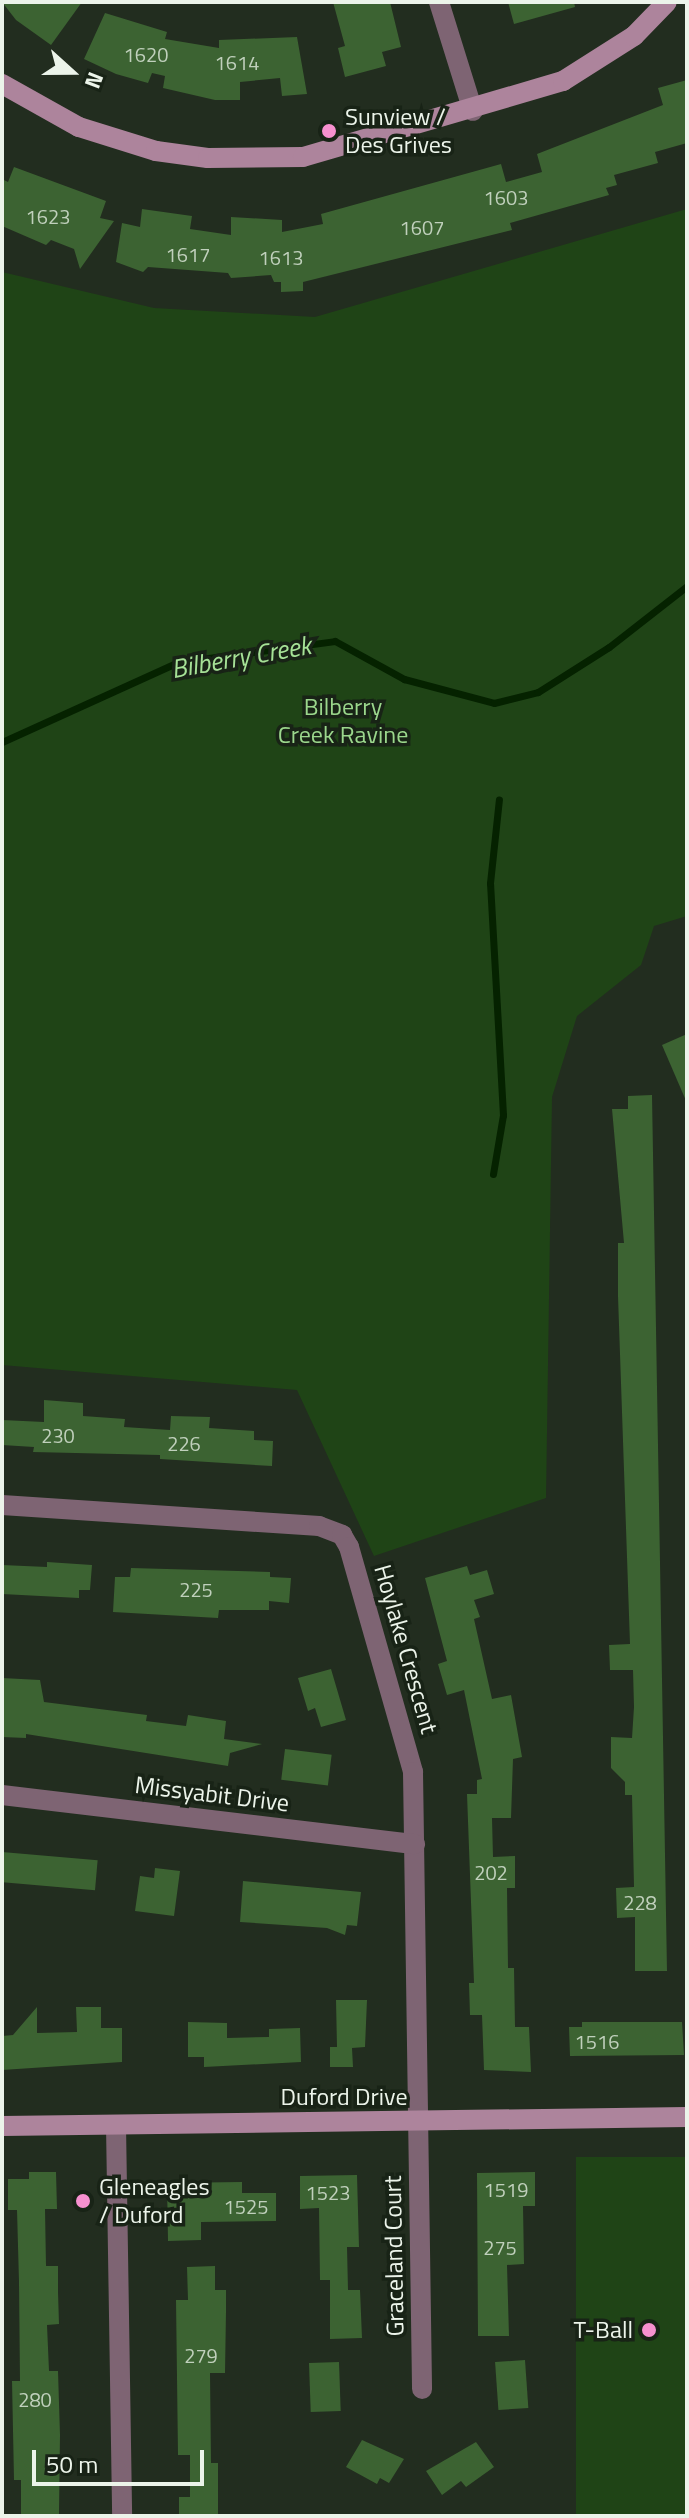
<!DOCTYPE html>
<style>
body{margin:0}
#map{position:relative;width:689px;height:2518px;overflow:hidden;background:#222d1f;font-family:"Titillium Web",sans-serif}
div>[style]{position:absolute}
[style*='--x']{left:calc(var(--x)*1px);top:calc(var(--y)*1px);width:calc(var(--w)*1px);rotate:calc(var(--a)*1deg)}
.green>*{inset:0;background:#1f4416;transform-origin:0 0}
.stream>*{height:7px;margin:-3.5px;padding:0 3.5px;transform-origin:3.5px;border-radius:3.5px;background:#052200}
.building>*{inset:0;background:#3c6332;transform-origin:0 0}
.street>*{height:20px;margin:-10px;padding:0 10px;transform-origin:10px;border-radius:10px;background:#7e6473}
.secondary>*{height:20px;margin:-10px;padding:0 10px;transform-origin:10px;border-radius:10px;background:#ad849c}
.dots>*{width:22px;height:22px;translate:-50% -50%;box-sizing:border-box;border:4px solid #182316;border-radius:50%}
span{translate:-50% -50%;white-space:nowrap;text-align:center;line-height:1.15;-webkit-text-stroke:7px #182316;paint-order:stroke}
.number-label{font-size:20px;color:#c0d0bc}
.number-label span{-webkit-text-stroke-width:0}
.poi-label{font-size:24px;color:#ecf4ea}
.left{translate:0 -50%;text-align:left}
.right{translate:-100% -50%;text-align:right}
.park-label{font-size:24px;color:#9bd78c}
.street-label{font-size:24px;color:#ecf4ea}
.water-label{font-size:26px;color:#a6e297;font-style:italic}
.frame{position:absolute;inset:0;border:4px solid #ecf4ea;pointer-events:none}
.north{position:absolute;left:32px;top:32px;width:80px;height:80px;-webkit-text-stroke:6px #182316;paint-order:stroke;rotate:111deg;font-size:22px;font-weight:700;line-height:32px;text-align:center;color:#ecf4ea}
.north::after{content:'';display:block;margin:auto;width:28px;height:36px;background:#ecf4ea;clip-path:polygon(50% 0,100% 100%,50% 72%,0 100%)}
.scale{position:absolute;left:32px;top:2450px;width:172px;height:36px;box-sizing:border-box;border:4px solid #ecf4ea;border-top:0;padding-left:10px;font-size:24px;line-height:28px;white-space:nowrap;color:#ecf4ea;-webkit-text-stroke:6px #182316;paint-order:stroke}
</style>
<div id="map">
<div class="green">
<div style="clip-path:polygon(687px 209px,687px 916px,654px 926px,641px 965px,577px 1016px,552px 1097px,546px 1498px,374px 1556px,297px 1390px,2px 1365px,2px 272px,154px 308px,315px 317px)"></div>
<div style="left:687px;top:2157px;width:359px;height:111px;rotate:90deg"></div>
</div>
<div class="stream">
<div style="--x:2;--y:742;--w:193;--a:-24.4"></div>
<div style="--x:178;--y:662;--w:158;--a:-7.6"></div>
<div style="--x:335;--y:641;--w:79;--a:28.8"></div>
<div style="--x:404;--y:679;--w:93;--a:14.9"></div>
<div style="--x:494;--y:703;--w:45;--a:-14"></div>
<div style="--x:538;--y:692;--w:84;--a:-32.4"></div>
<div style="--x:609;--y:647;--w:99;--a:-38"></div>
<div style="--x:493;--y:1174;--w:60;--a:-80.4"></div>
<div style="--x:503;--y:1115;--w:232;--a:-93.2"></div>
<div style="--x:490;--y:883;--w:84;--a:-83.9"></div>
</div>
<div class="building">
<div style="clip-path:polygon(2px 2px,82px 2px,51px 45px,16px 20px)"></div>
<div style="clip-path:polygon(333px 2px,390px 2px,401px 47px,382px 52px,386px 66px,345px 77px,338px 48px,345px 46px)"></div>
<div style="clip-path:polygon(508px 2px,574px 2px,575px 7px,514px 24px)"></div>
<div style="clip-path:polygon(105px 13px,167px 32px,165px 39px,219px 48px,219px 40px,297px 37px,307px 94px,282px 96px,280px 78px,240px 82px,240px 100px,215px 100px,163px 88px,165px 76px,152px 73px,148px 83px,116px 74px,84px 59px)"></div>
<div style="clip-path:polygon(687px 80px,687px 143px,655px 152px,658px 163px,614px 175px,617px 185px,606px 188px,609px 195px,510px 223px,512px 230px,303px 282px,303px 291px,281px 292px,281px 282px,274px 282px,271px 275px,231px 278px,228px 273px,148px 267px,143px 272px,116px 262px,122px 223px,140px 227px,142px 209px,192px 216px,190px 229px,231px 235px,231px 217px,282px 220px,282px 232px,323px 224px,321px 214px,501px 164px,506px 182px,542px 172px,537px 154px,663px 105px,658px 88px)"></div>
<div style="clip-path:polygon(14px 167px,106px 201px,100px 218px,114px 221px,80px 269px,74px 249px,51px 240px,46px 245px,2px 226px,2px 179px,8px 182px)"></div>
<div style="clip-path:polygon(687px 1034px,687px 1103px,662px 1045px)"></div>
<div style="clip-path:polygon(652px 1095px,667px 1971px,635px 1971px,635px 1917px,617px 1918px,616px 1888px,634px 1887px,632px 1795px,625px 1795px,625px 1782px,611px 1768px,611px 1737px,632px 1738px,634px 1707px,633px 1670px,610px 1670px,609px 1645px,630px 1644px,618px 1296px,618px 1243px,624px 1243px,612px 1109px,628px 1109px,628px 1096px)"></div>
<div style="clip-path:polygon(44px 1400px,83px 1403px,83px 1416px,125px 1419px,124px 1427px,170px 1430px,171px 1416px,210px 1417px,209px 1428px,254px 1431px,254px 1440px,273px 1441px,272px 1466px,160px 1459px,160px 1455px,33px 1452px,34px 1447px,2px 1445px,2px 1420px,44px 1422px)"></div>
<div style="clip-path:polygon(47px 1562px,92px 1565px,90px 1590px,79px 1590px,79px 1598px,2px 1594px,2px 1565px,47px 1567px)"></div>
<div style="clip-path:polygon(467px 1566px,470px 1575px,487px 1570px,494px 1594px,474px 1600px,480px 1617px,474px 1619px,492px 1699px,511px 1695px,522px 1757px,513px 1759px,511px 1818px,492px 1818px,493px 1857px,515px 1856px,515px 1888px,507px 1888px,508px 1968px,514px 1968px,515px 2027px,529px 2027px,531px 2072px,484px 2070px,482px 2015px,470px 2015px,469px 1983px,474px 1983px,467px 1794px,477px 1794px,477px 1780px,482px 1779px,464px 1690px,447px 1695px,438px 1664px,447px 1661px,425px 1578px)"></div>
<div style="clip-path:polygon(131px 1568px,270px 1572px,270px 1577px,291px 1578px,289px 1603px,269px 1601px,269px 1610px,219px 1610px,218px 1618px,113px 1612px,115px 1577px,130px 1577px)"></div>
<div style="clip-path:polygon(331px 1669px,346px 1720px,321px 1727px,315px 1708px,308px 1711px,298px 1678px)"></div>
<div style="clip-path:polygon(2px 1678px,40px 1680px,44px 1702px,147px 1715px,146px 1721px,186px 1726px,188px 1715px,226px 1721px,224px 1739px,262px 1744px,230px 1753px,228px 1766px,26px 1734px,26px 1738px,2px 1737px)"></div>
<div style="left:285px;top:1749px;width:47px;height:31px;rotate:7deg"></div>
<div style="left:2px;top:1852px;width:96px;height:30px;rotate:5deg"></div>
<div style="clip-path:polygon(155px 1868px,180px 1871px,174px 1916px,135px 1911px,140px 1876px,154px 1878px)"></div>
<div style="clip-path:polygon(243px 1881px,361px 1892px,357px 1926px,347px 1925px,345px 1935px,327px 1928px,240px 1922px)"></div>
<div style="clip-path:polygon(336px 2000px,367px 2000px,365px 2047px,352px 2048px,353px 2067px,330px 2067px,330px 2047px,337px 2047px)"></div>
<div style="clip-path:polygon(37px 2007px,37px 2033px,77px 2032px,76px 2007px,101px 2007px,101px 2028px,122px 2028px,122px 2062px,2px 2070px,2px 2036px,13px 2035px)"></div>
<div style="clip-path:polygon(188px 2022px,227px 2023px,227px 2038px,269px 2037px,269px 2029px,300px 2028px,301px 2062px,204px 2067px,204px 2057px,188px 2057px)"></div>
<div style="clip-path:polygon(582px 2022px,682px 2022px,684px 2055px,570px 2056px,569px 2027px,582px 2027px)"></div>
<div style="clip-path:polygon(29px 2172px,56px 2172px,57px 2209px,45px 2209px,46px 2266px,58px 2266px,58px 2292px,59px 2324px,47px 2325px,49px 2371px,58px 2371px,60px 2435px,59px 2514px,51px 2516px,21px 2516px,21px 2480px,14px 2480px,12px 2381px,20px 2381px,19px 2282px,17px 2210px,8px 2210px,8px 2179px,29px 2179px)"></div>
<div style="clip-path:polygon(535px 2172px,535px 2206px,523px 2206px,524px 2264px,507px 2265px,509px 2336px,478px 2336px,477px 2173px)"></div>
<div style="clip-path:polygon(357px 2175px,359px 2247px,347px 2247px,348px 2290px,360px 2290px,362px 2338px,330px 2339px,330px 2280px,320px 2280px,319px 2208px,300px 2209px,300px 2176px)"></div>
<div style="clip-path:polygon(242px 2182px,242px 2193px,276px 2193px,276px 2221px,201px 2222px,201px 2240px,168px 2241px,167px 2183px)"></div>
<div style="clip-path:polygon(215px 2266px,215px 2290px,226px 2290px,226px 2311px,225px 2373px,210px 2373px,211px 2463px,218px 2463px,218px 2516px,179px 2516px,179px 2497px,190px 2497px,190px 2455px,178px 2455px,176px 2300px,188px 2300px,187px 2267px)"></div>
<div style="left:525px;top:2360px;width:48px;height:30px;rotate:86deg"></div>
<div style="left:339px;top:2362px;width:49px;height:30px;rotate:88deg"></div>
<div style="clip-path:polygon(362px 2440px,404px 2459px,389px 2483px,380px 2478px,377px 2484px,346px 2467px)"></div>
<div style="clip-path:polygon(476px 2442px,494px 2467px,466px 2487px,461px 2481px,442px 2495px,426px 2471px)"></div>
</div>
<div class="street">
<div style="--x:439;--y:2;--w:114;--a:72.7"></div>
<div style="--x:2;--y:1505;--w:318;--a:3.8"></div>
<div style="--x:319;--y:1526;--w:25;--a:21"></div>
<div style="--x:342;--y:1535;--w:14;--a:60"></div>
<div style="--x:349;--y:1547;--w:234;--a:74.1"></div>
<div style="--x:413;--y:1772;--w:617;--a:89.16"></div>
<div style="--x:2;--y:1795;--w:416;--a:6.8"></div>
<div style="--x:116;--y:2125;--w:391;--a:89.1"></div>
</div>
<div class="secondary">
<div style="--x:2;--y:84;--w:88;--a:29.2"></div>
<div style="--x:79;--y:127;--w:81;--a:17.3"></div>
<div style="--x:156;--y:151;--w:52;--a:7.7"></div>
<div style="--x:208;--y:158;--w:95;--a:-0.6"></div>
<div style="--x:303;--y:157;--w:271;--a:-16.3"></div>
<div style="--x:563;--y:81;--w:84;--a:-32.4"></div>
<div style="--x:634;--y:36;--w:47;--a:-45.9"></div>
<div style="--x:2;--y:2126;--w:685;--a:-0.75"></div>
</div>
<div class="dots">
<div style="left:329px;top:131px;background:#f690cf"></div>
<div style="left:83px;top:2201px;background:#f690cf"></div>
<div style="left:649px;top:2330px;background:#f690cf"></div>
</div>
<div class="number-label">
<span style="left:146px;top:54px">1620</span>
<span style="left:237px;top:62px">1614</span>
<span style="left:506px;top:197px">1603</span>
<span style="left:48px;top:216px">1623</span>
<span style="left:422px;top:227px">1607</span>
<span style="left:188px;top:254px">1617</span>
<span style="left:281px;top:257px">1613</span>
<span style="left:58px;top:1435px">230</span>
<span style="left:184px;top:1443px">226</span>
<span style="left:196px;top:1589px">225</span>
<span style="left:491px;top:1872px">202</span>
<span style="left:640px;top:1902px">228</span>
<span style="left:597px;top:2041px">1516</span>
<span style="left:506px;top:2189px">1519</span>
<span style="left:328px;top:2192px">1523</span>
<span style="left:246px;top:2206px">1525</span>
<span style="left:500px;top:2247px">275</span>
<span style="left:201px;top:2355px">279</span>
<span style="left:35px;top:2399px">280</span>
</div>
<div class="poi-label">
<span class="left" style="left:345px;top:131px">Sunview /<br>Des Grives</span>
<span class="left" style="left:99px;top:2201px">Gleneagles<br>/ Duford</span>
<span class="right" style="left:633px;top:2330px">T-Ball</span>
</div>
<div class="park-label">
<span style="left:343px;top:721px">Bilberry<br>Creek Ravine</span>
</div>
<div class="street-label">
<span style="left:406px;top:1649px;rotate:74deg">Hoylake Crescent</span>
<span style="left:212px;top:1794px;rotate:7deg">Missyabit Drive</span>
<span style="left:344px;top:2097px">Duford Drive</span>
<span style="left:394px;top:2256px;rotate:-91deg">Graceland Court</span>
</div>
<div class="water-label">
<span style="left:241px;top:657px;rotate:-10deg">Bilberry Creek</span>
</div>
<div class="frame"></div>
<div class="north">N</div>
<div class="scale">50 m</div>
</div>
